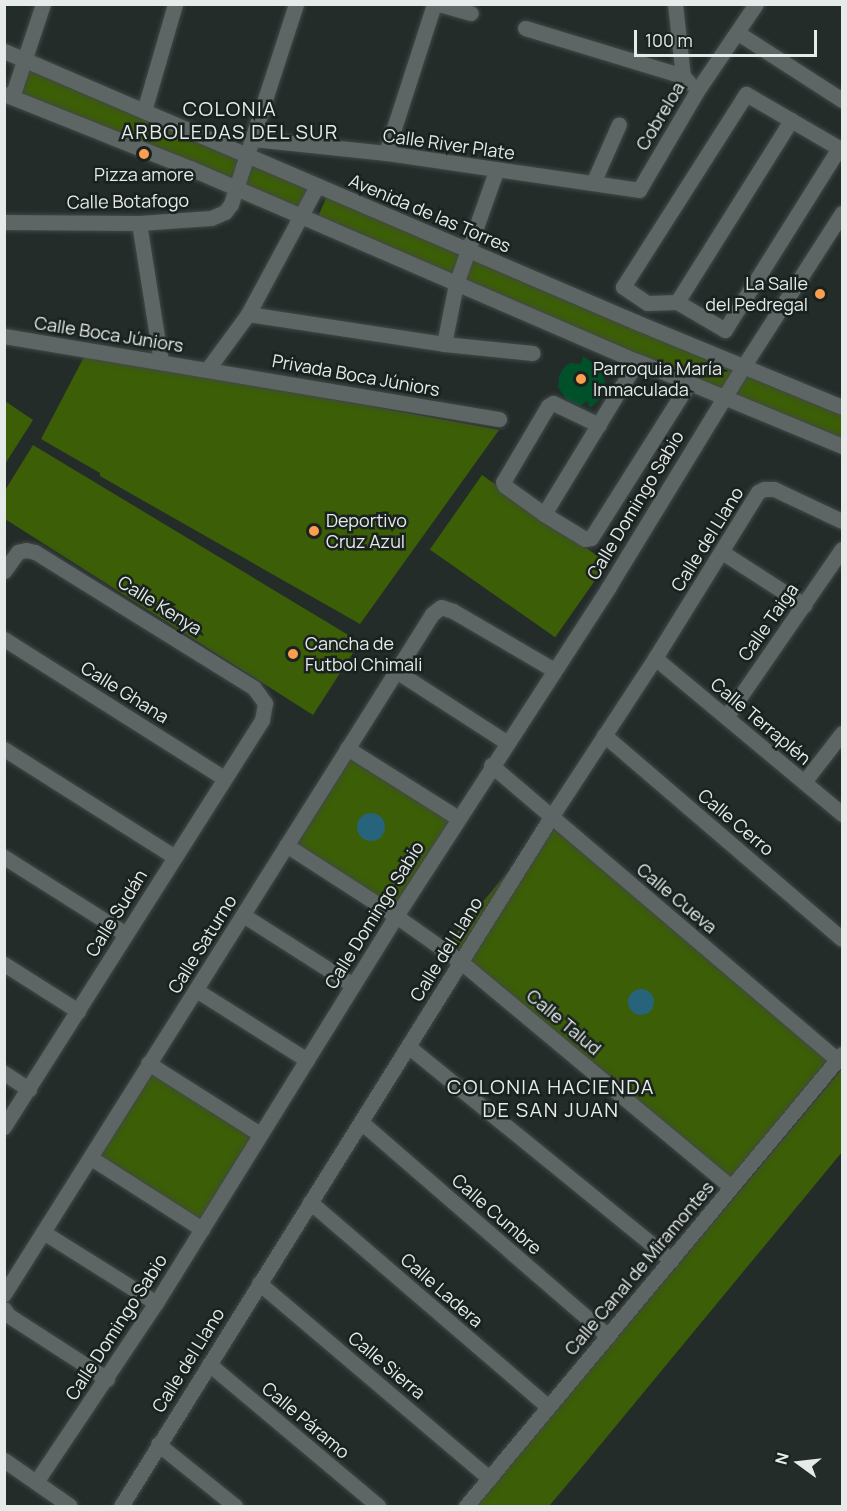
<!DOCTYPE html>
<meta charset="utf-8">
<style>
body{margin:0}
#map{position:relative;width:847px;height:1511px;overflow:hidden;background:#242c2a;font-family:Manrope,sans-serif}
div>[style]{position:absolute}
[style*='--x']{left:calc(var(--x)*1px);top:calc(var(--y)*1px);width:calc(var(--w)*1px);rotate:calc(var(--a)*1deg)}
.green>*{inset:0;background:#3c5e07;transform-origin:0 0}
.water>*{inset:0;background:#27647b}
.round{border-radius:50%}
.building>*{inset:0;background:#00512a}
.roads{filter:drop-shadow(0 0 2px #414847) drop-shadow(0 0 2px #414847)}
.minor>*{height:15px;margin:-7.5px;padding:0 7.5px;transform-origin:7.5px;border-radius:7.5px;background:#5d6664}
.dots>*{width:16px;height:16px;translate:-50% -50%;box-sizing:border-box;border:3px solid #1a2220;border-radius:50%}
span{translate:-50% -50%;white-space:nowrap;text-align:center;line-height:1.15;-webkit-text-stroke:5px #1a2220;paint-order:stroke}
.street-label{font-size:18px;color:#e6ebea}
.poi-label{font-size:18px;color:#e6ebea}
.right{translate:-100% -50%;text-align:right}
.left{translate:0 -50%;text-align:left}
.neighbourhood-label{font-size:20px;color:#e6ebea;letter-spacing:1.5px}
.frame{position:absolute;inset:0;border:6px solid #e6ebea;pointer-events:none}
.north{position:absolute;left:769px;top:1433px;width:60px;height:60px;-webkit-text-stroke:4px #1a2220;paint-order:stroke;rotate:285deg;font-size:16px;font-weight:700;line-height:24px;text-align:center;color:#e6ebea}
.north::after{content:'';display:block;margin:auto;width:21px;height:27px;background:#e6ebea;clip-path:polygon(50% 0,100% 100%,50% 72%,0 100%)}
.scale{position:absolute;left:634px;top:30px;width:183px;height:27px;box-sizing:border-box;border:3px solid #e6ebea;border-top:0;padding-left:8px;font-size:18px;line-height:21px;white-space:nowrap;color:#e6ebea;-webkit-text-stroke:4px #1a2220;paint-order:stroke}
</style>
<div id="map">
<div class="green">
<div style="clip-path:polygon(32px 54px,243px 148px,228px 193px,107px 144px,15px 101px)"></div>
<div style="clip-path:polygon(254px 152px,325px 182px,302px 224px,239px 199px)"></div>
<div style="left:332px;top:185px;width:146px;height:43px;rotate:24deg"></div>
<div style="clip-path:polygon(473px 247px,739px 366px,722px 395px,460px 287px)"></div>
<div style="clip-path:polygon(84px 357px,359px 404px,499px 430px,360px 624px,100px 476px,100px 473px,41px 439px)"></div>
<div style="clip-path:polygon(748px 372px,842px 410px,842px 442px,733px 394px)"></div>
<div style="clip-path:polygon(5px 401px,33px 420px,5px 464px)"></div>
<div style="clip-path:polygon(33px 445px,360px 642px,313px 715px,5px 519px,4px 492px)"></div>
<div style="left:482px;top:475px;width:153px;height:91px;rotate:35deg"></div>
<div style="left:347px;top:749px;width:128px;height:113px;rotate:33deg"></div>
<div style="left:549px;top:823px;width:369px;height:160px;rotate:40deg"></div>
<div style="left:148px;top:1065px;width:127px;height:104px;rotate:33deg"></div>
<div style="clip-path:polygon(842px 1069px,842px 1152px,582px 1467px,549px 1506px,476px 1506px)"></div>
</div>
<div class="water">
<div class="round" style="left:357px;top:813px;width:28px;height:28px"></div>
<div class="round" style="left:628px;top:989px;width:26px;height:26px"></div>
</div>
<div class="building">
<div style="clip-path:polygon(583px 356px,599px 368px,605px 381px,600px 399px,590px 408px,587px 401px,580px 406px,566px 399px,558px 387px,559px 376px,565px 366px,571px 363px,581px 364px)"></div>
</div>
<div class="roads">
<div class="minor">
<div style="--x:439;--y:4;--w:33;--a:16"></div>
<div style="--x:675;--y:4;--w:72;--a:83.7"></div>
<div style="--x:683;--y:76;--w:9;--a:49"></div>
<div style="--x:525;--y:28;--w:165;--a:16.9"></div>
<div style="--x:738;--y:33;--w:124;--a:32.8"></div>
<div style="--x:4;--y:51;--w:688;--a:23.21"></div>
<div style="--x:636;--y:322;--w:223;--a:22.4"></div>
<div style="--x:4;--y:94;--w:200;--a:21.7"></div>
<div style="--x:190;--y:168;--w:487;--a:23.4"></div>
<div style="--x:637;--y:361;--w:222;--a:22.5"></div>
<div style="--x:746;--y:94;--w:108;--a:30.1"></div>
<div style="--x:839;--y:148;--w:215;--a:122.1"></div>
<div style="--x:725;--y:330;--w:56;--a:-149.7"></div>
<div style="--x:677;--y:302;--w:30;--a:178"></div>
<div style="--x:647;--y:303;--w:29;--a:-146"></div>
<div style="--x:623;--y:287;--w:229;--a:-57.5"></div>
<div style="--x:12;--y:97;--w:98;--a:-71.6"></div>
<div style="--x:144;--y:111;--w:111;--a:-73.8"></div>
<div style="--x:253;--y:139;--w:134;--a:6"></div>
<div style="--x:386;--y:153;--w:256;--a:8.3"></div>
<div style="--x:639;--y:190;--w:115;--a:-59.6"></div>
<div style="--x:697;--y:91;--w:105;--a:-55.9"></div>
<div style="--x:386;--y:153;--w:157;--a:-72.1"></div>
<div style="--x:593;--y:183;--w:64;--a:-66.2"></div>
<div style="--x:4;--y:222;--w:135;--a:0.4"></div>
<div style="--x:139;--y:223;--w:72;--a:-4"></div>
<div style="--x:211;--y:218;--w:15;--a:-23"></div>
<div style="--x:225;--y:212;--w:10;--a:-53"></div>
<div style="--x:231;--y:204;--w:210;--a:-72"></div>
<div style="--x:139;--y:223;--w:141;--a:81"></div>
<div style="--x:677;--y:302;--w:215;--a:-57.9"></div>
<div style="--x:248;--y:314;--w:198;--a:8.7"></div>
<div style="--x:444;--y:344;--w:89;--a:5.8"></div>
<div style="--x:4;--y:336;--w:502;--a:9.52"></div>
<div style="--x:444;--y:344;--w:61;--a:-78.7"></div>
<div style="--x:456;--y:284;--w:120;--a:-70.5"></div>
<div style="--x:207;--y:370;--w:69;--a:-53.8"></div>
<div style="--x:248;--y:314;--w:145;--a:-61.7"></div>
<div style="--x:599;--y:425;--w:51;--a:-154.4"></div>
<div style="--x:553;--y:403;--w:6;--a:149"></div>
<div style="--x:548;--y:406;--w:88;--a:120.6"></div>
<div style="--x:503;--y:482;--w:4;--a:63"></div>
<div style="--x:505;--y:486;--w:48;--a:35.7"></div>
<div style="--x:544;--y:514;--w:48;--a:31.4"></div>
<div style="--x:585;--y:539;--w:6;--a:-9"></div>
<div style="--x:591;--y:538;--w:183;--a:-57.7"></div>
<div style="--x:544;--y:514;--w:179;--a:-58.7"></div>
<div style="--x:722;--y:552;--w:98;--a:32.9"></div>
<div style="--x:4;--y:571;--w:24;--a:-54"></div>
<div style="--x:18;--y:552;--w:8;--a:-14"></div>
<div style="--x:26;--y:550;--w:9;--a:13"></div>
<div style="--x:35;--y:552;--w:258;--a:31.8"></div>
<div style="--x:254;--y:688;--w:19;--a:54"></div>
<div style="--x:265;--y:703;--w:17;--a:100"></div>
<div style="--x:262;--y:720;--w:482;--a:122.4"></div>
<div style="--x:4;--y:639;--w:260;--a:32.3"></div>
<div style="--x:655;--y:658;--w:244;--a:39.8"></div>
<div style="--x:396;--y:671;--w:131;--a:32.8"></div>
<div style="--x:726;--y:717;--w:204;--a:-55.4"></div>
<div style="--x:604;--y:735;--w:313;--a:40.6"></div>
<div style="--x:347;--y:748;--w:131;--a:32.2"></div>
<div style="--x:4;--y:749;--w:202;--a:32.3"></div>
<div style="--x:491;--y:765;--w:455;--a:40.4"></div>
<div style="--x:804;--y:782;--w:62;--a:-52.2"></div>
<div style="--x:286;--y:845;--w:131;--a:32.8"></div>
<div style="--x:396;--y:916;--w:80;--a:35.3"></div>
<div style="--x:461;--y:962;--w:351;--a:39.8"></div>
<div style="--x:4;--y:857;--w:144;--a:32.3"></div>
<div style="--x:243;--y:915;--w:130;--a:32.5"></div>
<div style="--x:4;--y:964;--w:88;--a:32.4"></div>
<div style="--x:196;--y:990;--w:131;--a:32.2"></div>
<div style="--x:409;--y:1047;--w:338;--a:39.1"></div>
<div style="--x:148;--y:1063;--w:133;--a:32.4"></div>
<div style="--x:4;--y:1073;--w:30;--a:33"></div>
<div style="--x:361;--y:1122;--w:327;--a:40.9"></div>
<div style="--x:91;--y:1158;--w:132;--a:32.6"></div>
<div style="--x:310;--y:1202;--w:314;--a:40.7"></div>
<div style="--x:43;--y:1232;--w:133;--a:32.1"></div>
<div style="--x:259;--y:1283;--w:302;--a:40.3"></div>
<div style="--x:4;--y:1294;--w:803;--a:-57.81"></div>
<div style="--x:432;--y:614;--w:11;--a:-38"></div>
<div style="--x:441;--y:607;--w:13;--a:18"></div>
<div style="--x:453;--y:611;--w:117;--a:30.3"></div>
<div style="--x:4;--y:1309;--w:7;--a:56"></div>
<div style="--x:8;--y:1315;--w:118;--a:32.9"></div>
<div style="--x:209;--y:1364;--w:221;--a:40"></div>
<div style="--x:158;--y:1444;--w:99;--a:38.8"></div>
<div style="--x:4;--y:1460;--w:80;--a:34.9"></div>
<div style="--x:36;--y:1482;--w:216;--a:-56.2"></div>
<div style="--x:156;--y:1303;--w:455;--a:-58.2"></div>
<div style="--x:396;--y:916;--w:391;--a:-57.1"></div>
<div style="--x:608;--y:588;--w:259;--a:-58.6"></div>
<div style="--x:743;--y:367;--w:183;--a:-57.3"></div>
<div style="--x:121;--y:1506;--w:812;--a:-58.03"></div>
<div style="--x:551;--y:817;--w:190;--a:-56.8"></div>
<div style="--x:655;--y:658;--w:195;--a:-58.2"></div>
<div style="--x:758;--y:492;--w:7;--a:-27"></div>
<div style="--x:764;--y:489;--w:10;--a:0"></div>
<div style="--x:774;--y:489;--w:75;--a:25.2"></div>
<div style="--x:466;--y:1506;--w:588;--a:-50.24"></div>
</div>
</div>
<div class="dots">
<div style="left:144px;top:154px;background:#fb9e50"></div>
<div style="left:820px;top:294px;background:#fb9e50"></div>
<div style="left:581px;top:379px;background:#fb9e50"></div>
<div style="left:314px;top:531px;background:#fb9e50"></div>
<div style="left:293px;top:654px;background:#fb9e50"></div>
</div>
<div class="street-label">
<span style="left:660px;top:116px;rotate:-59deg">Cobreloa</span>
<span style="left:449px;top:144px;rotate:8deg">Calle River Plate</span>
<span style="left:128px;top:201px;rotate:-1deg">Calle Botafogo</span>
<span style="left:430px;top:213px;rotate:23deg">Avenida de las Torres</span>
<span style="left:109px;top:334px;rotate:9deg">Calle Boca Júniors</span>
<span style="left:356px;top:375px;rotate:10deg">Privada Boca Júniors</span>
<span style="left:635px;top:505px;rotate:-59deg">Calle Domingo Sabio</span>
<span style="left:707px;top:539px;rotate:-58deg">Calle del Llano</span>
<span style="left:160px;top:605px;rotate:32deg">Calle Kenya</span>
<span style="left:768px;top:622px;rotate:-55deg">Calle Taiga</span>
<span style="left:125px;top:692px;rotate:32deg">Calle Ghana</span>
<span style="left:761px;top:721px;rotate:40deg">Calle Terraplén</span>
<span style="left:736px;top:822px;rotate:40deg">Calle Cerro</span>
<span style="left:677px;top:898px;rotate:40deg">Calle Cueva</span>
<span style="left:116px;top:913px;rotate:-58deg">Calle Sudán</span>
<span style="left:374px;top:915px;rotate:-58deg">Calle Domingo Sabio</span>
<span style="left:202px;top:944px;rotate:-58deg">Calle Saturno</span>
<span style="left:446px;top:949px;rotate:-58deg">Calle del Llano</span>
<span style="left:564px;top:1022px;rotate:40deg">Calle Talud</span>
<span style="left:497px;top:1214px;rotate:41deg">Calle Cumbre</span>
<span style="left:639px;top:1268px;rotate:-50deg">Calle Canal de Miramontes</span>
<span style="left:442px;top:1290px;rotate:41deg">Calle Ladera</span>
<span style="left:116px;top:1327px;rotate:-57deg">Calle Domingo Sabio</span>
<span style="left:188px;top:1360px;rotate:-58deg">Calle del Llano</span>
<span style="left:387px;top:1365px;rotate:40deg">Calle Sierra</span>
<span style="left:306px;top:1420px;rotate:40deg">Calle Páramo</span>
</div>
<div class="poi-label">
<span style="left:144px;top:174px">Pizza amore</span>
<span class="right" style="left:808px;top:294px">La Salle<br>del Pedregal</span>
<span class="left" style="left:593px;top:379px">Parroquia María<br>Inmaculada</span>
<span class="left" style="left:326px;top:531px">Deportivo<br>Cruz Azul</span>
<span class="left" style="left:305px;top:654px">Cancha de<br>Futbol Chimali</span>
</div>
<div class="neighbourhood-label">
<span style="left:230px;top:120px">COLONIA<br>ARBOLEDAS DEL SUR</span>
<span style="left:551px;top:1098px">COLONIA HACIENDA<br>DE SAN JUAN</span>
</div>
<div class="frame"></div>
<div class="north">N</div>
<div class="scale">100 m</div>
</div>
